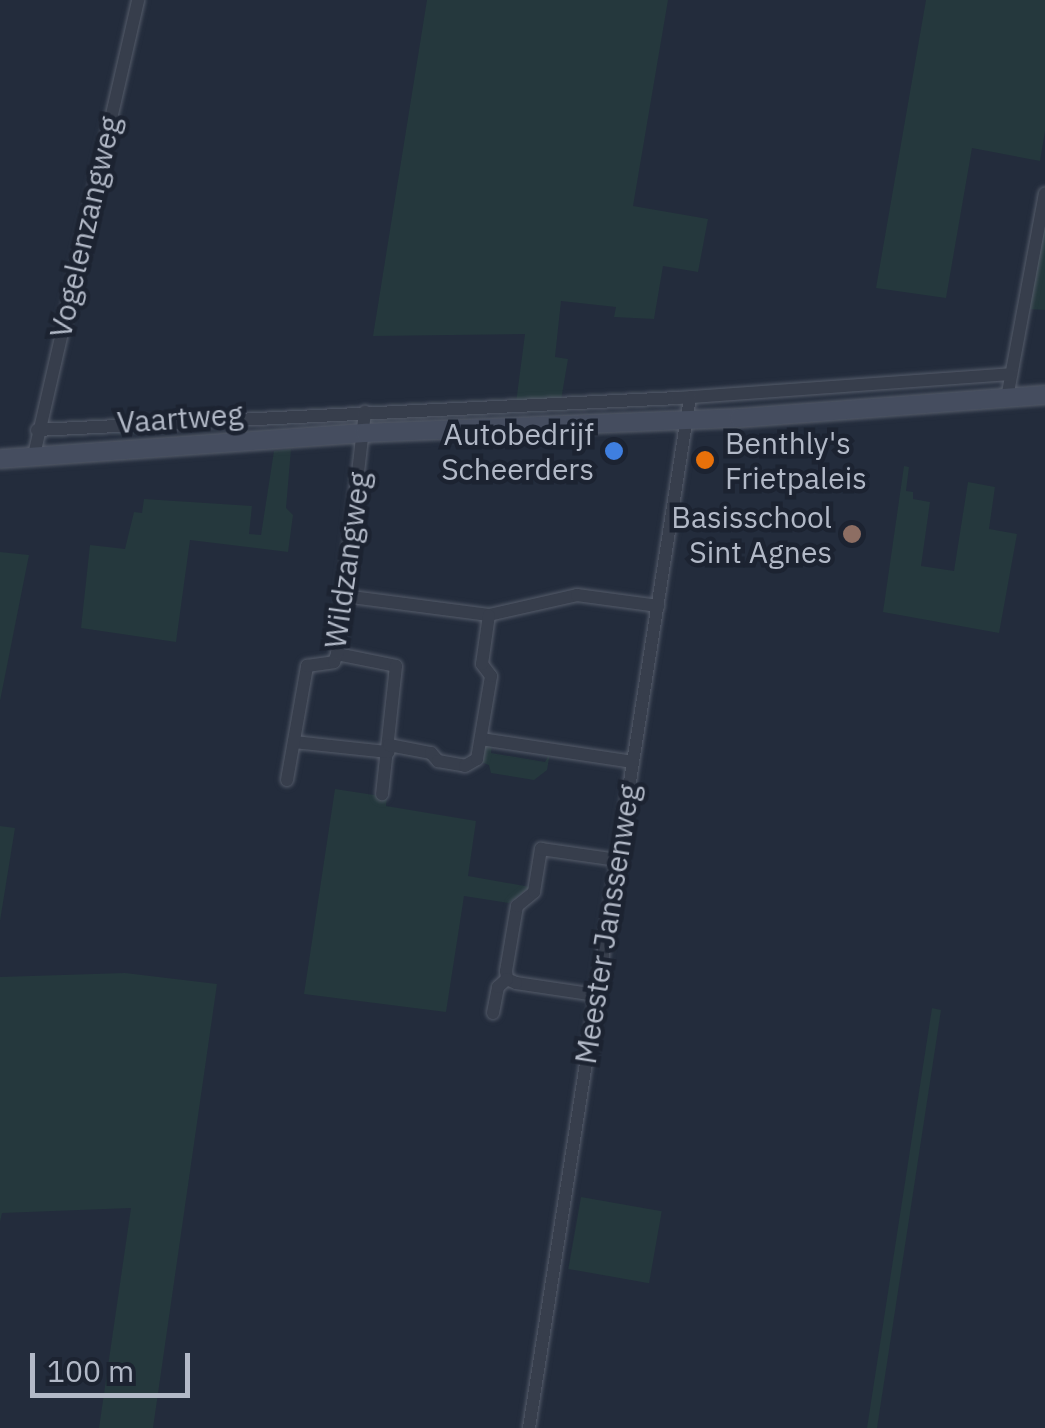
<!DOCTYPE html>
<style>
body{margin:0}
#map{position:relative;width:1045px;height:1428px;overflow:hidden;background:#232c3c;font-family:"IBM Plex Sans",sans-serif}
div>[style]{position:absolute}
[style*='--x']{left:calc(var(--x)*1px);top:calc(var(--y)*1px);width:calc(var(--w)*1px);rotate:calc(var(--a)*1deg)}
.green>*{inset:0;background:#25383d;transform-origin:0 0}
.roads{filter:drop-shadow(0 0 2px #555c6a) drop-shadow(0 0 2px #555c6a)}
.street>*{height:12px;margin:-6px;padding:0 6px;transform-origin:6px;border-radius:6px;background:#373e4c}
.secondary>*{height:18px;margin:-9px;padding:0 9px;transform-origin:9px;border-radius:9px;background:#454d5f}
.dots>*{width:28px;height:28px;translate:-50% -50%;box-sizing:border-box;border:5px solid #1c2331;border-radius:50%}
span{translate:-50% -50%;white-space:nowrap;text-align:center;line-height:1.15;-webkit-text-stroke:9px #1c2331;paint-order:stroke}
.street-label{font-size:30px;color:#b2b9c7}
.poi-label{font-size:30px;color:#b2b9c7}
.right{translate:-100% -50%;text-align:right}
.left{translate:0 -50%;text-align:left}
.scale{position:absolute;left:30px;top:1353px;width:160px;height:45px;box-sizing:border-box;border:5px solid #b2b9c7;border-top:0;padding-left:12px;font-size:30px;line-height:35px;white-space:nowrap;color:#b2b9c7;-webkit-text-stroke:8px #1c2331;paint-order:stroke}
</style>
<div id="map">
<div class="green">
<div style="clip-path:polygon(427px 0,668px 0,633px 206px,708px 219px,698px 272px,663px 266px,654px 319px,614px 317px,616px 307px,561px 301px,555px 357px,568px 359px,561px 400px,516px 403px,525px 334px,373px 336px)"></div>
<div style="clip-path:polygon(926px 0,1045px 0,1045px 131px,1040px 161px,972px 148px,946px 298px,876px 288px)"></div>
<div style="clip-path:polygon(1045px 208px,1045px 310px,1027px 309px)"></div>
<div style="clip-path:polygon(291px 449px,286px 508px,293px 515px,288px 552px,190px 540px,176px 642px,81px 628px,90px 545px,125px 549px,134px 512px,142px 513px,144px 499px,252px 506px,249px 534px,261px 535px,274px 451px)"></div>
<div style="clip-path:polygon(904px 466px,909px 467px,906px 491px,913px 492px,913px 499px,930px 502px,921px 566px,954px 571px,968px 482px,995px 487px,989px 529px,1017px 534px,999px 633px,883px 612px)"></div>
<div style="clip-path:polygon(0 552px,29px 555px,0 701px)"></div>
<div style="clip-path:polygon(492px 744px,491px 753px,545px 762px,550px 753px,547px 770px,534px 780px,491px 773px,489px 765px,481px 762px,485px 746px)"></div>
<div style="clip-path:polygon(335px 789px,387px 797px,386px 806px,476px 821px,468px 876px,530px 887px,509px 903px,464px 896px,446px 1012px,304px 994px)"></div>
<div style="clip-path:polygon(0 826px,15px 828px,0 921px)"></div>
<div style="clip-path:polygon(125px 973px,217px 984px,153px 1428px,99px 1428px,131px 1208px,2px 1213px,0 1222px,0 977px)"></div>
<div style="clip-path:polygon(932px 1008px,941px 1010px,893px 1324px,877px 1428px,867px 1428px)"></div>
<div style="left:581px;top:1197px;width:82px;height:73px;rotate:10deg"></div>
</div>
<div class="roads">
<div class="street">
<div style="--x:1007;--y:398;--w:208;--a:-79.5"></div>
<div style="--x:37;--y:430;--w:641;--a:-2.86"></div>
<div style="--x:677;--y:398;--w:335;--a:-4.1"></div>
<div style="--x:34;--y:455;--w:467;--a:-77.1"></div>
<div style="--x:344;--y:596;--w:146;--a:7.5"></div>
<div style="--x:489;--y:615;--w:90;--a:-12.8"></div>
<div style="--x:577;--y:595;--w:82;--a:7.7"></div>
<div style="--x:337;--y:654;--w:60;--a:11.5"></div>
<div style="--x:396;--y:666;--w:129;--a:96.2"></div>
<div style="--x:481;--y:739;--w:154;--a:8.6"></div>
<div style="--x:294;--y:742;--w:95;--a:6.1"></div>
<div style="--x:389;--y:745;--w:43;--a:10.8"></div>
<div style="--x:431;--y:753;--w:11;--a:49"></div>
<div style="--x:438;--y:761;--w:27;--a:10"></div>
<div style="--x:465;--y:766;--w:14;--a:-30"></div>
<div style="--x:477;--y:759;--w:84;--a:-80.4"></div>
<div style="--x:491;--y:676;--w:15;--a:-127"></div>
<div style="--x:482;--y:664;--w:49;--a:-81.9"></div>
<div style="--x:287;--y:780;--w:116;--a:-80"></div>
<div style="--x:307;--y:666;--w:27;--a:-8"></div>
<div style="--x:334;--y:662;--w:9;--a:-69"></div>
<div style="--x:337;--y:654;--w:244;--a:-83.4"></div>
<div style="--x:596;--y:995;--w:81;--a:-171.5"></div>
<div style="--x:516;--y:983;--w:10;--a:-156"></div>
<div style="--x:507;--y:979;--w:8;--a:-97"></div>
<div style="--x:506;--y:971;--w:66;--a:-80.4"></div>
<div style="--x:517;--y:906;--w:22;--a:-39"></div>
<div style="--x:534;--y:892;--w:44;--a:-80.8"></div>
<div style="--x:541;--y:849;--w:77;--a:8.2"></div>
<div style="--x:493;--y:1013;--w:26;--a:-79"></div>
<div style="--x:498;--y:987;--w:12;--a:-42"></div>
<div style="--x:529;--y:1428;--w:1043;--a:-81.12"></div>
</div>
<div class="secondary">
<div style="--x:0;--y:459;--w:366;--a:-4.1"></div>
<div style="--x:365;--y:433;--w:374;--a:-2.3"></div>
<div style="--x:739;--y:418;--w:307;--a:-4.3"></div>
</div>
</div>
<div class="dots">
<div style="left:614px;top:451px;background:#3f7fe0"></div>
<div style="left:705px;top:460px;background:#e8710a"></div>
<div style="left:852px;top:534px;background:#8d6e63"></div>
</div>
<div class="street-label">
<span style="left:85px;top:227px;rotate:-77deg">Vogelenzangweg</span>
<span style="left:180px;top:418px;rotate:-4deg">Vaartweg</span>
<span style="left:347px;top:560px;rotate:-82deg">Wildzangweg</span>
<span style="left:607px;top:924px;rotate:-81deg">Meester Janssenweg</span>
</div>
<div class="poi-label">
<span class="right" style="left:594px;top:451px">Autobedrijf<br>Scheerders</span>
<span class="left" style="left:725px;top:460px">Benthly's<br>Frietpaleis</span>
<span class="right" style="left:832px;top:534px">Basisschool<br>Sint Agnes</span>
</div>
<div class="scale">100 m</div>
</div>
